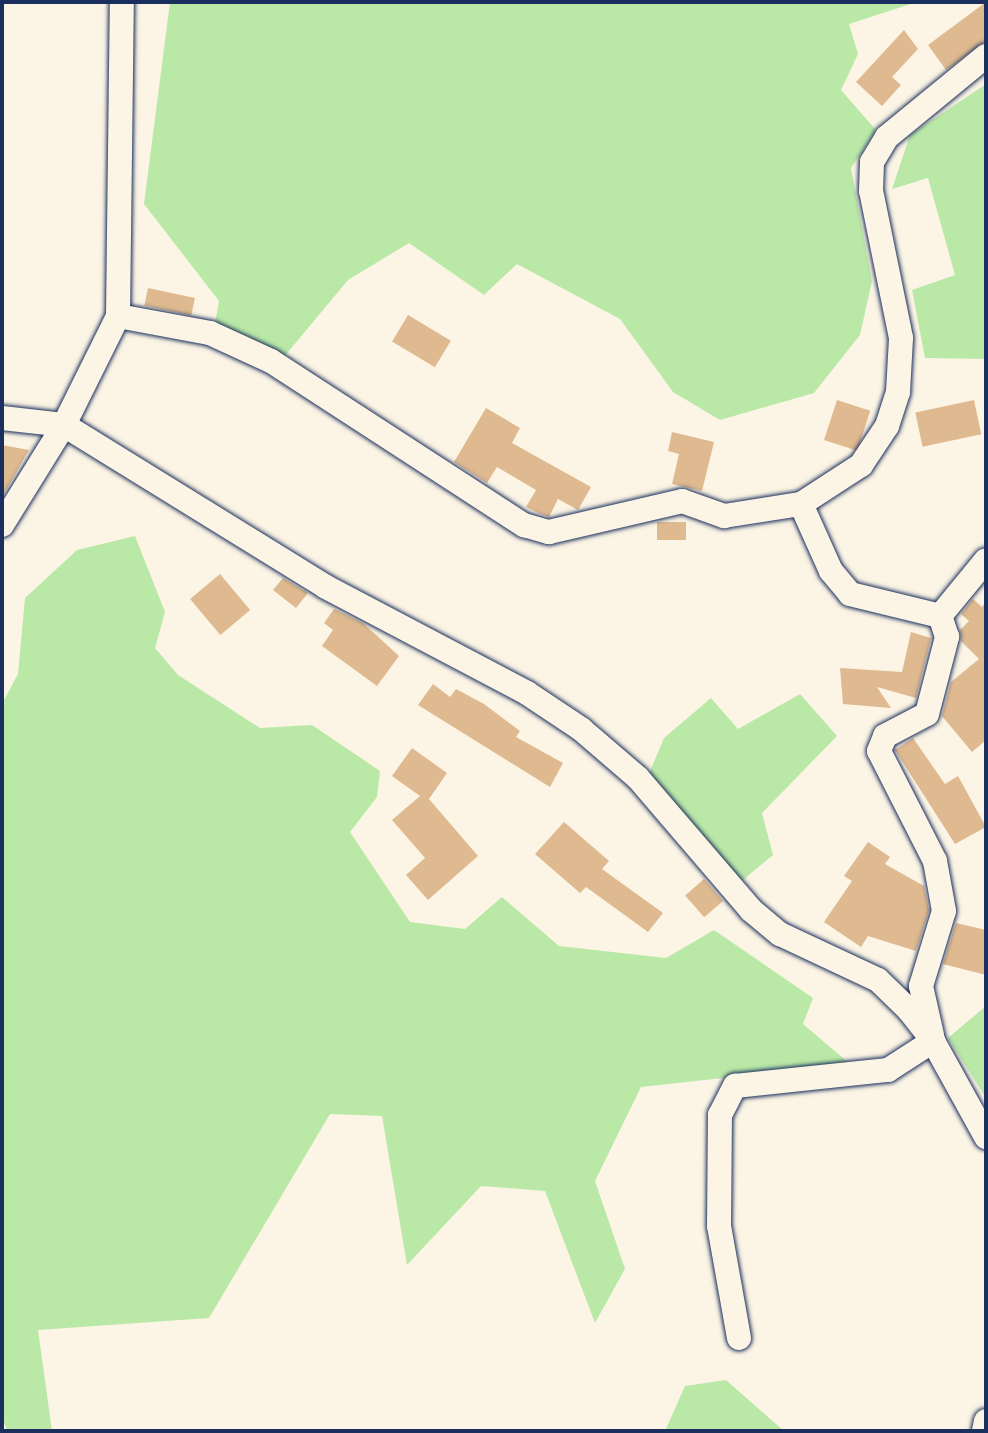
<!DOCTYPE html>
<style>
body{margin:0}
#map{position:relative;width:988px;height:1433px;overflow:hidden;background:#fcf5e5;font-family:"Comic Neue",sans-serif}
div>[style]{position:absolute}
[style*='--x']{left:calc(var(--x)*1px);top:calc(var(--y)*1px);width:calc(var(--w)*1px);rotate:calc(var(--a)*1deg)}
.green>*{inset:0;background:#bae9a7}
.building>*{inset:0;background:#dfba90;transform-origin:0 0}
.roads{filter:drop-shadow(0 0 2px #1b2f5e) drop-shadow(0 0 2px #1b2f5e)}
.minor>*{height:24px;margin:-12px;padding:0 12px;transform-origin:12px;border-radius:12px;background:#fcf5e5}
span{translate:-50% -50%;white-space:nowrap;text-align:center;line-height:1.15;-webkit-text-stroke:6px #fcf5e5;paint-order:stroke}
.frame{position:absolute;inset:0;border:4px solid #1b2f5e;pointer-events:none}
</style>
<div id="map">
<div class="green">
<div style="clip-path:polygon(170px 2px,917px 2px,849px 24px,858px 54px,841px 90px,876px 130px,851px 168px,872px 281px,860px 335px,814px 393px,720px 420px,673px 392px,620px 319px,517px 264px,484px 295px,409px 243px,348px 280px,283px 358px,215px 323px,219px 301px,144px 204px)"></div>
<div style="clip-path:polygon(986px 84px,986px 359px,925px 358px,912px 290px,955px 275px,928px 178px,892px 189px,910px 135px)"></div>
<div style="clip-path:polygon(135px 536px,165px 612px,155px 648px,178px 675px,260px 728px,312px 725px,380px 771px,377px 797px,350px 832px,410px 922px,465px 929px,502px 897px,559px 946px,666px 958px,714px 930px,813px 998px,803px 1024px,850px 1064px,641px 1087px,595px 1181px,625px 1269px,595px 1323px,545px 1191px,481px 1186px,407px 1265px,382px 1116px,330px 1114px,209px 1318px,38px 1330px,52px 1431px,7px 1431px,2px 1416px,2px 704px,18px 674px,25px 598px,77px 550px)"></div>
<div style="clip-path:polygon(800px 694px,837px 736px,762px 813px,773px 855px,739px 883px,646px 781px,664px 738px,711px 698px,738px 729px)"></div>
<div style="clip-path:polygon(986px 1006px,986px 1098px,948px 1038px)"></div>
<div style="clip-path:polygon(726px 1380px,784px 1431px,665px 1431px,685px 1386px)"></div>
</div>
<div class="building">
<div style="clip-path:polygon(986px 2px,986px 41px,946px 70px,928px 45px)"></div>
<div style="clip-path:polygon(904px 30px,918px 49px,892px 77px,901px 85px,882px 106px,856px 82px)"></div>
<div style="left:148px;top:288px;width:48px;height:18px;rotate:12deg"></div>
<div style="left:408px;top:315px;width:50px;height:31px;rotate:31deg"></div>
<div style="left:837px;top:400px;width:35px;height:42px;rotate:18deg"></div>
<div style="left:974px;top:400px;width:35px;height:60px;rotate:78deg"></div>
<div style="clip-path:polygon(486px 408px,520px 428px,512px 443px,591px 487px,578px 510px,558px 499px,549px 517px,538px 513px,526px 507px,536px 490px,497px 467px,487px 483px,454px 462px)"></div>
<div style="clip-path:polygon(672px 432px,714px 442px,702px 491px,672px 484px,679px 454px,668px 451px)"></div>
<div style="clip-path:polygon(2px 445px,29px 450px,2px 497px)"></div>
<div style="left:657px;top:522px;width:29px;height:18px"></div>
<div style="left:220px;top:574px;width:47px;height:39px;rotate:50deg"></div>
<div style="clip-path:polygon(283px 578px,308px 593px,296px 608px,273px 590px)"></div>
<div style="clip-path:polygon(973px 599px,982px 607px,986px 602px,986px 740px,972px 752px,942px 716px,951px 682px,979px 659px,961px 641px,960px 630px,969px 621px,961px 614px)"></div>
<div style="clip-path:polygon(334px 609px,363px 623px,399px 656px,377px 686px,322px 646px,333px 630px,324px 623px)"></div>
<div style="clip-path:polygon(911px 632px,931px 638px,916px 698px,877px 687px,891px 708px,843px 704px,840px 668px,902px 672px)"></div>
<div style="clip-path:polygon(433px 684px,450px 697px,456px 689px,484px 704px,520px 731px,516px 737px,563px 763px,550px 787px,418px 705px)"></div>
<div style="clip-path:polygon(913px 738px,945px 784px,958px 776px,986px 827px,955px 844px,895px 750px)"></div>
<div style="clip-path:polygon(412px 748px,447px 773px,429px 799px,478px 856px,428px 900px,406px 875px,425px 858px,392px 820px,420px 796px,392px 776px)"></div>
<div style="clip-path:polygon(564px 822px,609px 861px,602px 869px,663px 913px,648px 932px,586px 887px,580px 893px,535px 854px)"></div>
<div style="clip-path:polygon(868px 842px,890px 857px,885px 864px,924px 886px,929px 910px,916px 951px,868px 936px,861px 947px,824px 922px,852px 881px,844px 876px)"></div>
<div style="left:704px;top:879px;width:29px;height:25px;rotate:49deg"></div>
<div style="clip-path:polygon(956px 923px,986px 930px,986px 975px,943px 964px)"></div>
</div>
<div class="roads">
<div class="minor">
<div style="--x:118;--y:316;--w:94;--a:10.5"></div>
<div style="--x:210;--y:333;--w:67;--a:24.7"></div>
<div style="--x:271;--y:361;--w:302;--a:33"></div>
<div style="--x:524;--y:525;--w:26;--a:16"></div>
<div style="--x:549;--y:532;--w:137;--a:-13.1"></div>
<div style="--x:682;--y:501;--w:45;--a:19.7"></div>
<div style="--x:724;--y:516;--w:78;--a:-8.9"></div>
<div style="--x:801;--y:504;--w:72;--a:-33"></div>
<div style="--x:861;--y:465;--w:47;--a:-56.3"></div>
<div style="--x:887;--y:426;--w:36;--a:-72"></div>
<div style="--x:898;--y:392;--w:54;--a:-86.8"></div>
<div style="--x:901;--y:338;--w:150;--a:-101.5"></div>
<div style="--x:871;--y:191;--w:29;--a:-88"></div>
<div style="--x:872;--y:162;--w:29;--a:-59"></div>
<div style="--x:887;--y:137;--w:128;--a:-39.3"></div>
<div style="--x:2;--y:418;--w:62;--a:6.4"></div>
<div style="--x:64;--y:425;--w:308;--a:31.7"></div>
<div style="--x:326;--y:587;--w:227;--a:27.8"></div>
<div style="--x:527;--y:693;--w:65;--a:33.7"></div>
<div style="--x:581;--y:729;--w:75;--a:40.7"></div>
<div style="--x:638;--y:778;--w:174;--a:49.4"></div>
<div style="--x:751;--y:910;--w:38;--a:40"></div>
<div style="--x:780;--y:934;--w:108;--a:25.1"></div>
<div style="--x:878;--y:980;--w:43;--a:44.1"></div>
<div style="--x:909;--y:1010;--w:39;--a:52"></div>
<div style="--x:933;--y:1041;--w:110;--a:61.1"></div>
<div style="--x:801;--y:504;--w:73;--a:65.9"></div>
<div style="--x:831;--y:571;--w:30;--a:50"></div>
<div style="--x:850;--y:594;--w:93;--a:13.7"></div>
<div style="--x:2;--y:525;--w:118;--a:-58.2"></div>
<div style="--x:64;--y:425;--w:122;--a:-63.6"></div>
<div style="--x:118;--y:316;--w:314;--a:-89.3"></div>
<div style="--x:940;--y:616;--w:72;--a:-50.6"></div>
<div style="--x:932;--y:1035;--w:50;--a:-102.7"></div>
<div style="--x:921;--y:986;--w:78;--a:-73"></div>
<div style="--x:944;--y:911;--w:51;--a:-100.2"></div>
<div style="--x:935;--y:861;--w:123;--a:-117"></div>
<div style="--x:879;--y:751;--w:16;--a:-68"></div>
<div style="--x:885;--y:736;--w:47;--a:-27.6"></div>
<div style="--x:927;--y:714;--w:80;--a:-75.4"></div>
<div style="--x:947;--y:637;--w:22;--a:-108"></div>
<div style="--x:739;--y:1338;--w:114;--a:-100.1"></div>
<div style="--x:719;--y:1226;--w:111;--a:-89.5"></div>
<div style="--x:720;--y:1115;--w:33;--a:-63"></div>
<div style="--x:735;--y:1086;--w:154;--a:-6"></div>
<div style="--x:888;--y:1070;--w:54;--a:-32.8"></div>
<div style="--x:984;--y:1431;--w:10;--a:-79"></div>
</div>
</div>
<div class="frame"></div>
</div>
